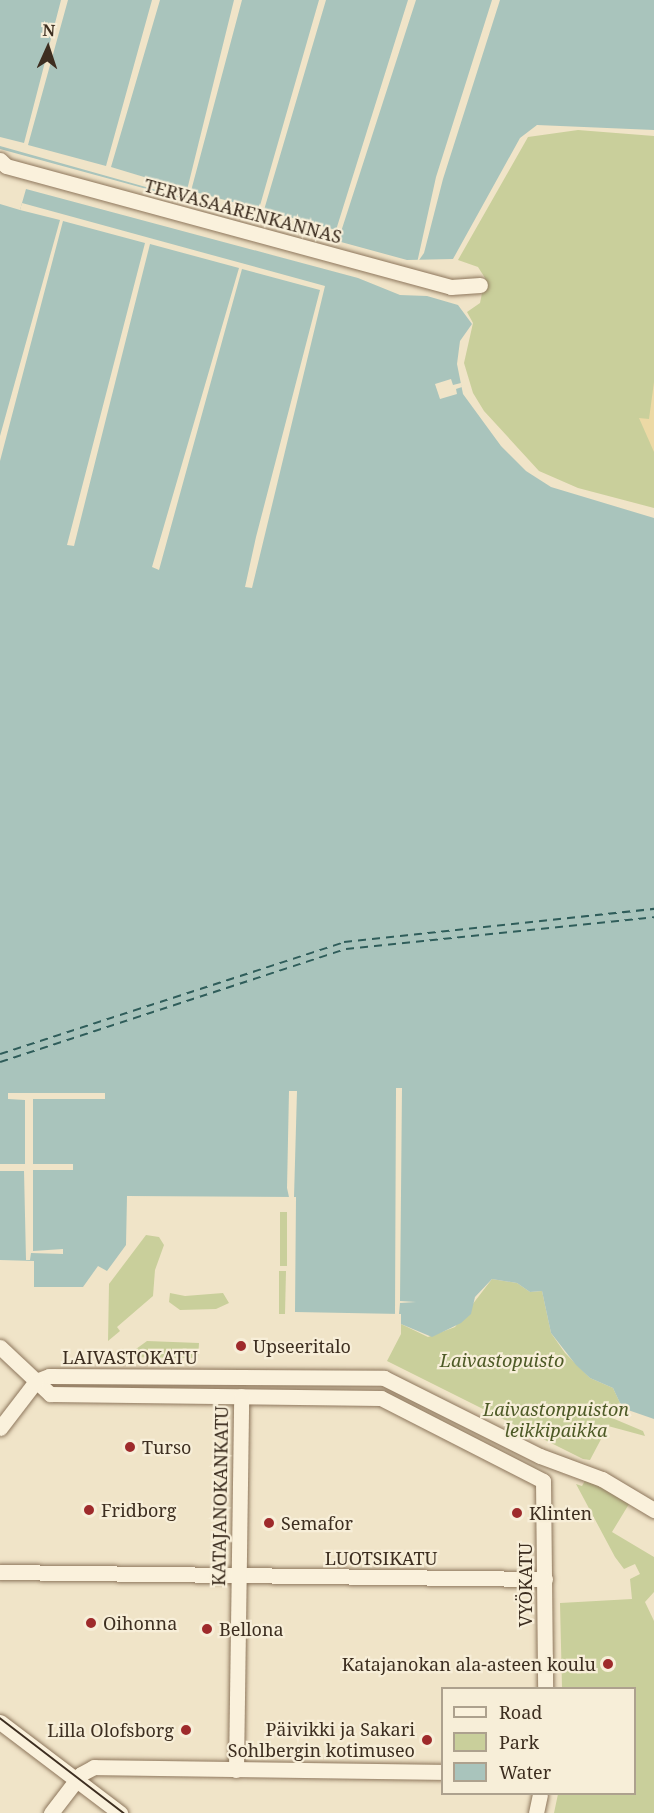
<!DOCTYPE html>
<meta charset="utf-8">
<style>
body{margin:0}
#map{position:relative;width:654px;height:1813px;overflow:hidden;background:#f0e4c8;font-family:"Noto Serif",serif}
div>[style]{position:absolute}
[style*='--x']{left:calc(var(--x)*1px);top:calc(var(--y)*1px);width:calc(var(--w)*1px);rotate:calc(var(--a)*1deg)}
.green>*{inset:0;background:#c9cf9b;transform-origin:0 0}
.sand>*{inset:0;background:#ecd9a5}
.water>*{inset:0;background:#a9c4bc}
.pier>*{inset:0;background:#f0e4c8}
.ferry>*{height:1.5px;margin-top:-0.75px;transform-origin:0;background:repeating-linear-gradient(90deg,#2f5d5a 0 8px,transparent 0 14px)}
.roads{filter:drop-shadow(0 0 2px #8d765c) drop-shadow(0 0 2px #8d765c)}
.minor>*{height:15px;margin:-7.5px;padding:0 7.5px;transform-origin:7.5px;border-radius:7.5px;background:#faf1dc}
.tram>*{height:1.5px;margin:-0.75px;padding:0 0.75px;transform-origin:0.75px;border-radius:0.75px;background:#3d2e20}
.dots>*{width:16px;height:16px;translate:-50% -50%;box-sizing:border-box;border:3px solid #f7eed8;border-radius:50%}
span{translate:-50% -50%;white-space:nowrap;text-align:center;line-height:1.15;-webkit-text-stroke:4.5px #f7eed8;paint-order:stroke}
.street-label{font-size:18px;color:#3d2e20}
.poi-label{font-size:18px;color:#3d2e20}
.left{translate:0 -50%;text-align:left}
.right{translate:-100% -50%;text-align:right}
.park-label{font-size:18px;color:#4d5a26;font-style:italic}
.legend{position:absolute;left:441px;top:1687px;width:195px;height:108px;box-sizing:border-box;background:#f7eed8;border:2px solid #ada18e;margin:0;padding:8px 10px;list-style:none;font-size:18px;color:#3d2e20}
.legend li{display:flex;align-items:center;gap:12px;height:30px}
.legend b{width:30px;border:2px solid #ada18e}
.north{position:absolute;left:18px;top:18px;width:60px;height:60px;-webkit-text-stroke:4px #f7eed8;paint-order:stroke;rotate:3deg;font-size:16px;font-weight:700;line-height:24px;text-align:center;color:#3d2e20}
.north::after{content:'';display:block;margin:auto;width:21px;height:27px;background:#3d2e20;clip-path:polygon(50% 0,100% 100%,50% 72%,0 100%)}
</style>
<div id="map">
<div class="green">
<div style="clip-path:polygon(578px 130px,654px 136px,654px 508px,578px 488px,539px 471px,484px 411px,473px 393px,464px 363px,473px 323px,467px 312px,480px 303px,485px 278px,478px 267px,458px 260px,528px 137px)"></div>
<div style="left:280px;top:1212px;width:7px;height:54px"></div>
<div style="clip-path:polygon(146px 1235px,159px 1237px,164px 1245px,155px 1270px,153px 1296px,117px 1327px,120px 1331px,108px 1341px,109px 1284px)"></div>
<div style="clip-path:polygon(279px 1271px,286px 1271px,285px 1314px,279px 1314px)"></div>
<div style="clip-path:polygon(492px 1279px,517px 1283px,530px 1292px,542px 1291px,551px 1333px,565px 1353px,590px 1378px,613px 1388px,620px 1403px,612px 1418px,643px 1431px,645px 1436px,608px 1426px,590px 1460px,583px 1459px,387px 1361px,401px 1334px,401px 1324px,428px 1337px,455px 1327px)"></div>
<div style="clip-path:polygon(170px 1293px,185px 1296px,223px 1293px,229px 1303px,216px 1309px,180px 1310px,169px 1302px)"></div>
<div style="clip-path:polygon(147px 1341px,199px 1343px,198px 1358px,125px 1357px)"></div>
<div style="clip-path:polygon(586px 1479px,629px 1504px,612px 1532px,654px 1557px,654px 1592px,645px 1602px,654px 1621px,654px 1813px,554px 1813px,558px 1794px,634px 1794px,634px 1688px,562px 1688px,560px 1603px,632px 1599px,630px 1579px,640px 1574px,635px 1564px,624px 1569px,615px 1557px,576px 1484px,582px 1486px)"></div>
</div>
<div class="sand">
<div style="clip-path:polygon(654px 382px,654px 452px,639px 418px,649px 419px)"></div>
</div>
<div class="water">
<div style="clip-path:polygon(0 0,654px 0,654px 130px,537px 125px,520px 138px,453px 259px,407px 260px,0 149px)"></div>
<div style="clip-path:polygon(26px 189px,358px 278px,400px 295px,427px 296px,458px 305px,472px 324px,460px 341px,457px 364px,463px 394px,501px 446px,526px 471px,551px 487px,654px 518px,654px 1419px,628px 1410px,620px 1403px,613px 1388px,590px 1378px,576px 1365px,551px 1333px,542px 1291px,530px 1292px,517px 1283px,492px 1279px,475px 1297px,471px 1314px,461px 1323px,432px 1337px,401px 1324px,401px 1314px,295px 1312px,296px 1197px,127px 1196px,126px 1245px,107px 1271px,98px 1266px,83px 1287px,34px 1287px,34px 1261px,0 1260px,0 204px,20px 210px)"></div>
</div>
<div class="pier">
<div style="clip-path:polygon(61px 0,68px 0,28px 145px,106px 166px,152px 0,160px 0,111px 167px,187px 190px,234px 0,242px 0,191px 191px,259px 209px,319px 0,326px 0,264px 210px,336px 230px,408px 0,416px 0,338px 241px,0 146px,0 137px,24px 143px)"></div>
<div style="clip-path:polygon(492px 0,500px 0,443px 179px,424px 253px,417px 263px,436px 177px)"></div>
<div style="clip-path:polygon(22px 203px,325px 286px,252px 588px,245px 587px,256px 537px,320px 290px,242px 269px,159px 570px,152px 567px,239px 268px,150px 244px,74px 546px,67px 545px,145px 243px,63px 221px,0 461px,0 436px,60px 220px,20px 210px)"></div>
<div style="clip-path:polygon(451px 379px,453px 385px,461px 383px,462px 387px,456px 389px,457px 394px,440px 399px,435px 384px)"></div>
<div style="clip-path:polygon(396px 1088px,402px 1088px,400px 1301px,416px 1302px,400px 1303px,399px 1314px,395px 1314px)"></div>
<div style="clip-path:polygon(289px 1091px,297px 1091px,294px 1197px,289px 1197px,287px 1188px)"></div>
<div style="clip-path:polygon(8px 1093px,105px 1093px,105px 1099px,33px 1099px,33px 1164px,73px 1164px,73px 1170px,33px 1170px,33px 1251px,63px 1249px,63px 1254px,31px 1253px,30px 1260px,26px 1260px,24px 1171px,0 1171px,0 1164px,25px 1164px,25px 1100px,8px 1099px)"></div>
</div>
<div class="ferry">
<div style="--x:0;--y:1054;--w:362;--a:-18"></div>
<div style="--x:344;--y:942;--w:312;--a:-6.1"></div>
<div style="--x:0;--y:1062;--w:364;--a:-18.1"></div>
<div style="--x:346;--y:949;--w:310;--a:-5.9"></div>
</div>
<div class="roads">
<div class="minor">
<div style="--x:0;--y:160;--w:8;--a:45"></div>
<div style="--x:6;--y:166;--w:461;--a:15.2"></div>
<div style="--x:451;--y:287;--w:29;--a:-4"></div>
<div style="--x:0;--y:1347;--w:69;--a:43.2"></div>
<div style="--x:50;--y:1394;--w:331;--a:0.7"></div>
<div style="--x:381;--y:1398;--w:182;--a:27.1"></div>
<div style="--x:543;--y:1481;--w:207;--a:89.4"></div>
<div style="--x:36;--y:1381;--w:14;--a:-21"></div>
<div style="--x:49;--y:1376;--w:335;--a:0.3"></div>
<div style="--x:384;--y:1378;--w:174;--a:26.6"></div>
<div style="--x:540;--y:1456;--w:66;--a:20.4"></div>
<div style="--x:602;--y:1479;--w:61;--a:30.8"></div>
<div style="--x:0;--y:1428;--w:59;--a:-52.5"></div>
<div style="--x:0;--y:1572;--w:545;--a:0.74"></div>
<div style="--x:0;--y:1722;--w:151;--a:37.2"></div>
<div style="--x:236;--y:1770;--w:374;--a:-89.2"></div>
<div style="--x:51;--y:1813;--w:49;--a:-52.4"></div>
<div style="--x:81;--y:1774;--w:15;--a:-28"></div>
<div style="--x:94;--y:1767;--w:348;--a:0.8"></div>
<div style="--x:536;--y:1813;--w:19;--a:-78"></div>
</div>
</div>
<div class="tram">
<div style="--x:0;--y:1718;--w:156;--a:37.5"></div>
</div>
<div class="dots">
<div style="left:241px;top:1346px;background:#9e2a2b"></div>
<div style="left:130px;top:1447px;background:#9e2a2b"></div>
<div style="left:89px;top:1510px;background:#9e2a2b"></div>
<div style="left:517px;top:1513px;background:#9e2a2b"></div>
<div style="left:269px;top:1523px;background:#9e2a2b"></div>
<div style="left:91px;top:1623px;background:#9e2a2b"></div>
<div style="left:207px;top:1629px;background:#9e2a2b"></div>
<div style="left:608px;top:1664px;background:#9e2a2b"></div>
<div style="left:186px;top:1730px;background:#9e2a2b"></div>
<div style="left:427px;top:1740px;background:#9e2a2b"></div>
</div>
<div class="street-label">
<span style="left:243px;top:211px;rotate:15deg">TERVASAARENKANNAS</span>
<span style="left:130px;top:1357px">LAIVASTOKATU</span>
<span style="left:220px;top:1496px;rotate:-89deg">KATAJANOKANKATU</span>
<span style="left:381px;top:1558px">LUOTSIKATU</span>
<span style="left:525px;top:1585px;rotate:-90deg">VYÖKATU</span>
</div>
<div class="poi-label">
<span class="left" style="left:253px;top:1346px">Upseeritalo</span>
<span class="left" style="left:142px;top:1447px">Turso</span>
<span class="left" style="left:101px;top:1510px">Fridborg</span>
<span class="left" style="left:529px;top:1513px">Klinten</span>
<span class="left" style="left:281px;top:1523px">Semafor</span>
<span class="left" style="left:103px;top:1623px">Oihonna</span>
<span class="left" style="left:219px;top:1629px">Bellona</span>
<span class="right" style="left:596px;top:1664px">Katajanokan ala-asteen koulu</span>
<span class="right" style="left:174px;top:1730px">Lilla Olofsborg</span>
<span class="right" style="left:415px;top:1740px">Päivikki ja Sakari<br>Sohlbergin kotimuseo</span>
</div>
<div class="park-label">
<span style="left:502px;top:1360px">Laivastopuisto</span>
<span style="left:556px;top:1420px">Laivastonpuiston<br>leikkipaikka</span>
</div>
<ul class="legend">
<li><b style="height:8px;background:#faf1dc"></b>Road</li>
<li><b style="height:16px;background:#c9cf9b"></b>Park</li>
<li><b style="height:16px;background:#a9c4bc"></b>Water</li>
</ul>
<div class="north">N</div>
</div>
